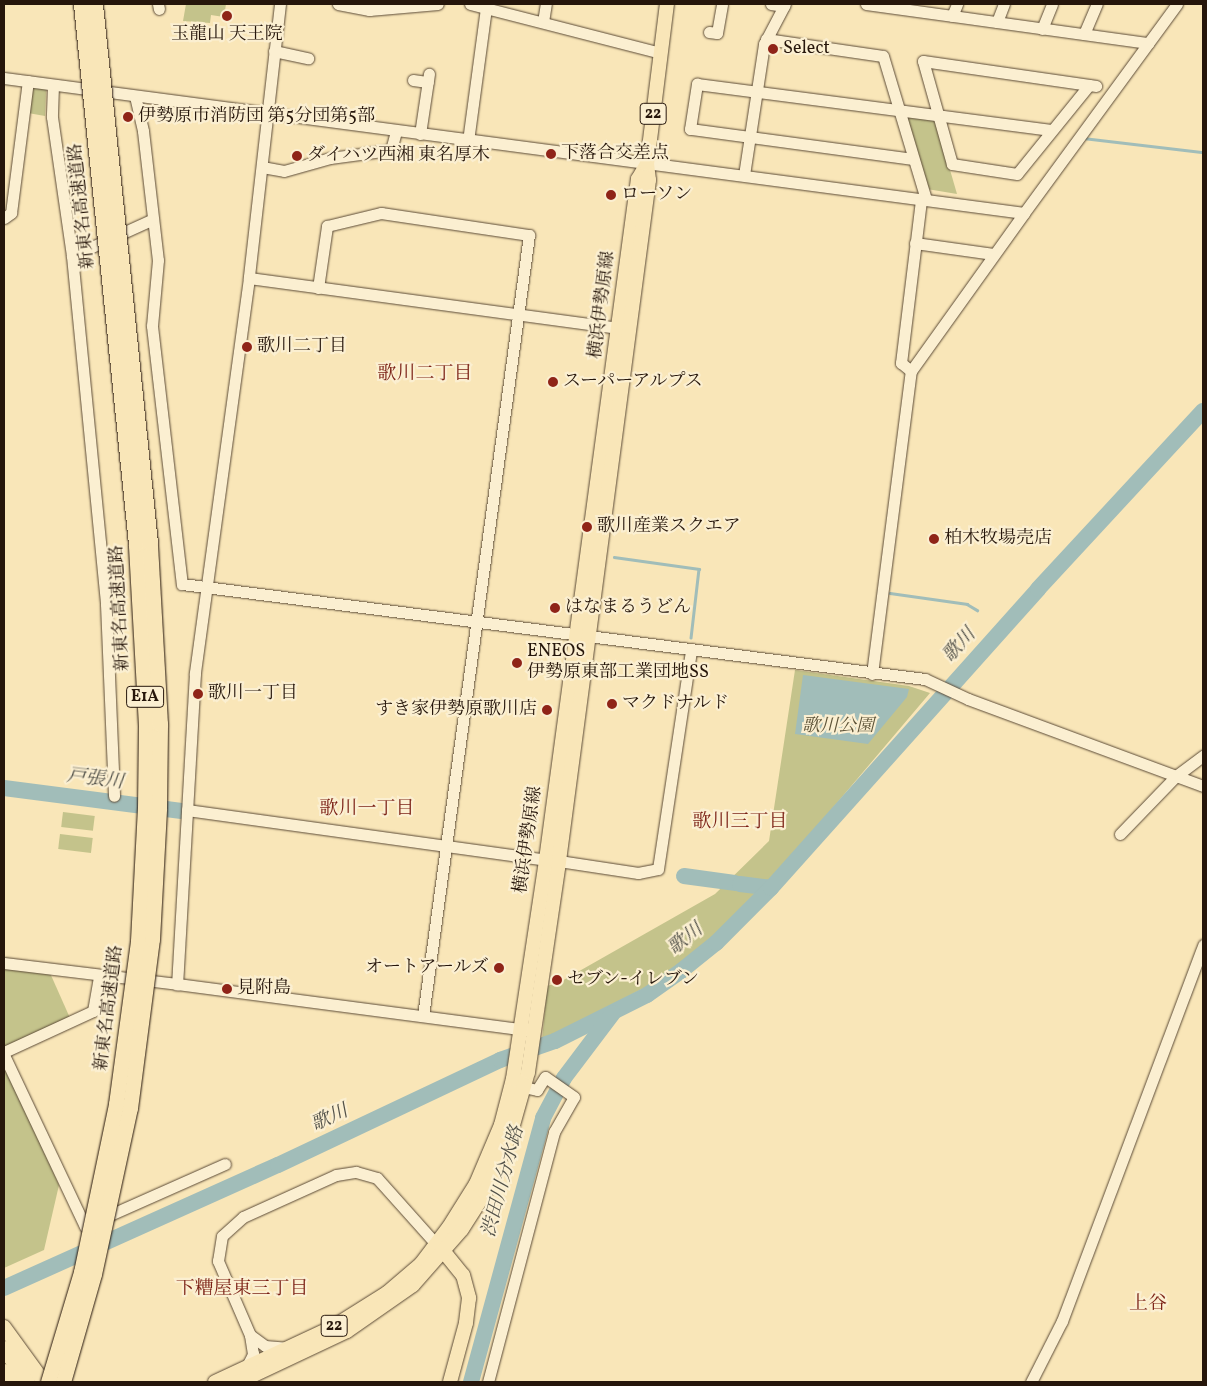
<!DOCTYPE html>
<meta charset="utf-8">
<style>
body{margin:0}
#map{position:relative;width:1207px;height:1386px;overflow:hidden;background:#f9e6b8;font-family:Vollkorn,"Noto Serif JP",serif}
div>[style]{position:absolute}
[style*='--x']{left:calc(var(--x)*1px);top:calc(var(--y)*1px);width:calc(var(--w)*1px);rotate:calc(var(--a)*1deg)}
.green>*{inset:0;background:#c4c38b;transform-origin:0 0}
.water>*{inset:0;background:#a1bdb9}
.stream>*{height:2.5px;margin:-1.25px;padding:0 1.25px;transform-origin:1.25px;border-radius:1.25px;background:#a1bdb9}
.river>*{height:16px;margin:-8px;padding:0 8px;transform-origin:8px;border-radius:8px;background:#a1bdb9}
.roads{filter:drop-shadow(0 0 1px #5b4a36) drop-shadow(0 0 1px #5b4a36)}
.minor>*{height:11px;margin:-5.5px;padding:0 5.5px;transform-origin:5.5px;border-radius:5.5px;background:#fbefd1}
.major>*{height:14px;margin:-7px;padding:0 7px;transform-origin:7px;border-radius:7px;background:#f9e6b8}
.highway>*{height:15px;margin:-7.5px;padding:0 7.5px;transform-origin:7.5px;border-radius:7.5px;background:#f9e6b8}
.bridges{filter:drop-shadow(0 0 1px #26160b) drop-shadow(0 0 1px #26160b)}
.highway-bridge>*{height:15px;margin:-7.5px;padding:0 7.5px;transform-origin:7.5px;border-radius:7.5px;background:#f9e6b8}
.dots>*{width:14px;height:14px;translate:-50% -50%;box-sizing:border-box;border:2px solid #fbefd1;border-radius:50%}
span{translate:-50% -50%;white-space:nowrap;text-align:center;line-height:1.15;-webkit-text-stroke:4.5px #fbefd1;paint-order:stroke}
.shield-label span{padding:1px 4px;background:#fbefd1;border:1px solid;border-radius:4px;-webkit-text-stroke-width:0}
.shield-label{font-size:16px;color:#26160b;font-weight:700}
.poi-label{font-size:18px;color:#26160b}
.left{translate:0 -50%;text-align:left}
.right{translate:-100% -50%;text-align:right}
.street-label{font-size:18px;color:#26160b}
.park-label{font-size:18px;color:#5d5338;font-style:italic}
.neighbourhood-label{font-size:19px;color:#7a1f14}
.water-label{font-size:19px;color:#515048;font-style:italic}
.frame{position:absolute;inset:0;border:5px solid #26160b;pointer-events:none}
</style>
<div id="map">
<div class="green">
<div style="clip-path:polygon(186px 4px,226px 4px,224px 17px,211px 15px,210px 23px,183px 21px)"></div>
<div style="clip-path:polygon(33px 86px,46px 89px,45px 116px,28px 113px)"></div>
<div style="clip-path:polygon(903px 114px,935px 118px,957px 194px,927px 189px)"></div>
<div style="clip-path:polygon(795px 670px,909px 686px,930px 693px,764px 889px,715px 939px,665px 977px,542px 1041px,547px 986px,560px 982px,715px 894px,769px 841px)"></div>
<div style="left:63px;top:812px;width:32px;height:15px;rotate:7deg"></div>
<div style="left:60px;top:834px;width:33px;height:15px;rotate:7deg"></div>
<div style="clip-path:polygon(4px 967px,50px 973px,70px 1018px,4px 1048px)"></div>
<div style="clip-path:polygon(4px 1062px,59px 1185px,44px 1250px,4px 1268px)"></div>
</div>
<div class="water">
<div style="clip-path:polygon(803px 675px,909px 689px,907px 697px,868px 744px,795px 734px)"></div>
</div>
<div class="stream">
<div style="--x:1083;--y:138;--w:121;--a:6.7"></div>
<div style="--x:614;--y:557;--w:86;--a:8"></div>
<div style="--x:699;--y:569;--w:69;--a:96.6"></div>
<div style="--x:890;--y:593;--w:78;--a:8.1"></div>
<div style="--x:967;--y:604;--w:12;--a:31"></div>
</div>
<div class="river">
<div style="--x:4;--y:788;--w:179;--a:7.4"></div>
<div style="--x:684;--y:876;--w:51;--a:7.8"></div>
<div style="--x:740;--y:884;--w:31;--a:7"></div>
<div style="--x:4;--y:1288;--w:300;--a:-24.2"></div>
<div style="--x:278;--y:1165;--w:246;--a:-25.3"></div>
<div style="--x:500;--y:1060;--w:58;--a:-19.1"></div>
<div style="--x:555;--y:1041;--w:103;--a:-26.6"></div>
<div style="--x:647;--y:995;--w:42;--a:-35.2"></div>
<div style="--x:681;--y:971;--w:45;--a:-38.7"></div>
<div style="--x:716;--y:943;--w:78;--a:-45"></div>
<div style="--x:771;--y:888;--w:401;--a:-48.2"></div>
<div style="--x:1038;--y:589;--w:243;--a:-47.2"></div>
<div style="--x:471;--y:1382;--w:274;--a:-74.7"></div>
<div style="--x:543;--y:1118;--w:45;--a:-62.3"></div>
<div style="--x:564;--y:1078;--w:81;--a:-53"></div>
</div>
<div class="roads">
<div class="minor">
<div style="--x:158;--y:4;--w:5;--a:79"></div>
<div style="--x:280;--y:4;--w:276;--a:96.5"></div>
<div style="--x:249;--y:278;--w:399;--a:97.8"></div>
<div style="--x:195;--y:673;--w:312;--a:93.3"></div>
<div style="--x:177;--y:984;--w:353;--a:7.5"></div>
<div style="--x:338;--y:4;--w:32;--a:11"></div>
<div style="--x:369;--y:10;--w:69;--a:-5"></div>
<div style="--x:470;--y:4;--w:197;--a:14.4"></div>
<div style="--x:771;--y:4;--w:13;--a:9"></div>
<div style="--x:866;--y:4;--w:285;--a:7.9"></div>
<div style="--x:952;--y:16;--w:13;--a:-67"></div>
<div style="--x:543;--y:22;--w:18;--a:-81"></div>
<div style="--x:997;--y:22;--w:19;--a:-69"></div>
<div style="--x:1042;--y:29;--w:27;--a:-68"></div>
<div style="--x:709;--y:32;--w:8;--a:7"></div>
<div style="--x:717;--y:33;--w:29;--a:-80"></div>
<div style="--x:1084;--y:34;--w:33;--a:-67"></div>
<div style="--x:766;--y:39;--w:118;--a:8.3"></div>
<div style="--x:883;--y:56;--w:149;--a:73.3"></div>
<div style="--x:274;--y:51;--w:35;--a:12"></div>
<div style="--x:4;--y:78;--w:1029;--a:7.54"></div>
<div style="--x:1024;--y:213;--w:259;--a:-53.8"></div>
<div style="--x:413;--y:80;--w:15;--a:8"></div>
<div style="--x:53;--y:85;--w:32;--a:92"></div>
<div style="--x:52;--y:117;--w:140;--a:81.8"></div>
<div style="--x:72;--y:256;--w:350;--a:84.4"></div>
<div style="--x:106;--y:604;--w:192;--a:87.6"></div>
<div style="--x:1089;--y:85;--w:114;--a:129"></div>
<div style="--x:1017;--y:174;--w:66;--a:-171.3"></div>
<div style="--x:952;--y:164;--w:107;--a:-105.7"></div>
<div style="--x:923;--y:61;--w:175;--a:8.2"></div>
<div style="--x:135;--y:96;--w:36;--a:77"></div>
<div style="--x:143;--y:131;--w:130;--a:83.4"></div>
<div style="--x:158;--y:260;--w:66;--a:95.2"></div>
<div style="--x:152;--y:326;--w:260;--a:83.4"></div>
<div style="--x:182;--y:584;--w:749;--a:7.29"></div>
<div style="--x:925;--y:679;--w:47;--a:24.9"></div>
<div style="--x:968;--y:699;--w:251;--a:20.3"></div>
<div style="--x:420;--y:134;--w:61;--a:-81.5"></div>
<div style="--x:468;--y:141;--w:135;--a:-82.3"></div>
<div style="--x:913;--y:159;--w:225;--a:-172.3"></div>
<div style="--x:690;--y:129;--w:46;--a:-81.2"></div>
<div style="--x:697;--y:84;--w:357;--a:7.4"></div>
<div style="--x:262;--y:167;--w:22;--a:10"></div>
<div style="--x:284;--y:171;--w:48;--a:-15.8"></div>
<div style="--x:330;--y:158;--w:62;--a:-7.5"></div>
<div style="--x:391;--y:150;--w:20;--a:-75"></div>
<div style="--x:744;--y:175;--w:133;--a:-81.3"></div>
<div style="--x:764;--y:44;--w:45;--a:-62.3"></div>
<div style="--x:4;--y:218;--w:9;--a:-36"></div>
<div style="--x:11;--y:213;--w:133;--a:-82.7"></div>
<div style="--x:915;--y:243;--w:79;--a:8"></div>
<div style="--x:72;--y:256;--w:87;--a:-24.5"></div>
<div style="--x:249;--y:278;--w:373;--a:7.7"></div>
<div style="--x:318;--y:288;--w:63;--a:-81.7"></div>
<div style="--x:327;--y:226;--w:56;--a:-13.5"></div>
<div style="--x:381;--y:213;--w:150;--a:8.5"></div>
<div style="--x:529;--y:235;--w:788;--a:97.73"></div>
<div style="--x:911;--y:371;--w:194;--a:-54.4"></div>
<div style="--x:872;--y:674;--w:305;--a:-82.7"></div>
<div style="--x:911;--y:371;--w:13;--a:-141"></div>
<div style="--x:901;--y:363;--w:165;--a:-83"></div>
<div style="--x:187;--y:810;--w:362;--a:7.9"></div>
<div style="--x:1120;--y:834;--w:81;--a:-46"></div>
<div style="--x:1176;--y:776;--w:34;--a:-37"></div>
<div style="--x:559;--y:861;--w:80;--a:8.6"></div>
<div style="--x:638;--y:873;--w:20;--a:-11"></div>
<div style="--x:658;--y:869;--w:220;--a:-81.4"></div>
<div style="--x:4;--y:963;--w:174;--a:6.9"></div>
<div style="--x:4;--y:1052;--w:98;--a:-24.7"></div>
<div style="--x:93;--y:1011;--w:36;--a:-80"></div>
<div style="--x:4;--y:1055;--w:189;--a:64.7"></div>
<div style="--x:85;--y:1226;--w:153;--a:-23.9"></div>
<div style="--x:250;--y:1335;--w:19;--a:36"></div>
<div style="--x:265;--y:1346;--w:21;--a:5"></div>
<div style="--x:246;--y:1368;--w:16;--a:-63"></div>
<div style="--x:253;--y:1354;--w:19;--a:-99"></div>
<div style="--x:250;--y:1335;--w:81;--a:-113.4"></div>
<div style="--x:218;--y:1261;--w:25;--a:-81"></div>
<div style="--x:222;--y:1236;--w:28;--a:-42"></div>
<div style="--x:243;--y:1217;--w:102;--a:-24.3"></div>
<div style="--x:336;--y:1175;--w:20;--a:-9"></div>
<div style="--x:356;--y:1172;--w:22;--a:16"></div>
<div style="--x:377;--y:1178;--w:90;--a:48.2"></div>
<div style="--x:488;--y:1382;--w:259;--a:-75.2"></div>
<div style="--x:554;--y:1132;--w:40;--a:-60.3"></div>
<div style="--x:574;--y:1097;--w:35;--a:-145"></div>
<div style="--x:545;--y:1077;--w:15;--a:122"></div>
<div style="--x:537;--y:1090;--w:13;--a:-167"></div>
<div style="--x:1031;--y:1382;--w:68;--a:-63.1"></div>
<div style="--x:1062;--y:1321;--w:402;--a:-69.4"></div>
</div>
<div class="major">
<div style="--x:440;--y:1247;--w:36;--a:51"></div>
<div style="--x:463;--y:1275;--w:24;--a:75"></div>
<div style="--x:469;--y:1298;--w:25;--a:97"></div>
<div style="--x:466;--y:1323;--w:61;--a:105.2"></div>
<div style="--x:4;--y:1327;--w:68;--a:54"></div>
<div style="--x:215;--y:1382;--w:130;--a:-25"></div>
<div style="--x:333;--y:1327;--w:64;--a:-32.2"></div>
<div style="--x:387;--y:1293;--w:45;--a:-40.5"></div>
<div style="--x:421;--y:1264;--w:46;--a:-52.9"></div>
<div style="--x:449;--y:1227;--w:51;--a:-57.9"></div>
<div style="--x:476;--y:1184;--w:64;--a:-67"></div>
<div style="--x:501;--y:1125;--w:48;--a:-75.4"></div>
<div style="--x:513;--y:1079;--w:221;--a:-81.4"></div>
<div style="--x:546;--y:860;--w:687;--a:-82.31"></div>
<div style="--x:638;--y:179;--w:17;--a:-59"></div>
<div style="--x:239;--y:1382;--w:119;--a:-25.3"></div>
<div style="--x:347;--y:1331;--w:80;--a:-34.9"></div>
<div style="--x:413;--y:1285;--w:74;--a:-48.8"></div>
<div style="--x:462;--y:1229;--w:43;--a:-57.4"></div>
<div style="--x:485;--y:1193;--w:66;--a:-66.9"></div>
<div style="--x:511;--y:1132;--w:62;--a:-74.2"></div>
<div style="--x:528;--y:1072;--w:213;--a:-81.6"></div>
<div style="--x:559;--y:861;--w:687;--a:-82.47"></div>
<div style="--x:649;--y:180;--w:16;--a:-97"></div>
<div style="--x:647;--y:164;--w:161;--a:-82.9"></div>
</div>
<div class="highway">
<div style="--x:4;--y:1348;--w:41;--a:55.9"></div>
<div style="--x:4;--y:1371;--w:13;--a:58"></div>
</div>
</div>
<div class="bridges">
<div class="highway-bridge">
<div style="--x:48;--y:1382;--w:115;--a:-73.3"></div>
<div style="--x:81;--y:1272;--w:172;--a:-78.2"></div>
<div style="--x:116;--y:1104;--w:164;--a:-82.3"></div>
<div style="--x:138;--y:941;--w:133;--a:-87"></div>
<div style="--x:145;--y:808;--w:83;--a:-89.3"></div>
<div style="--x:146;--y:725;--w:181;--a:-93.2"></div>
<div style="--x:136;--y:544;--w:543;--a:-95.82"></div>
<div style="--x:63;--y:1382;--w:112;--a:-74"></div>
<div style="--x:94;--y:1274;--w:170;--a:-77.8"></div>
<div style="--x:130;--y:1108;--w:170;--a:-82.6"></div>
<div style="--x:152;--y:939;--w:131;--a:-86.9"></div>
<div style="--x:159;--y:808;--w:84;--a:-89.3"></div>
<div style="--x:160;--y:724;--w:181;--a:-93.2"></div>
<div style="--x:150;--y:543;--w:542;--a:-95.83"></div>
</div>
</div>
<div class="dots">
<div style="left:227px;top:16px;background:#8f2418"></div>
<div style="left:773px;top:49px;background:#8f2418"></div>
<div style="left:128px;top:117px;background:#8f2418"></div>
<div style="left:551px;top:154px;background:#8f2418"></div>
<div style="left:297px;top:156px;background:#8f2418"></div>
<div style="left:611px;top:195px;background:#8f2418"></div>
<div style="left:247px;top:347px;background:#8f2418"></div>
<div style="left:553px;top:382px;background:#8f2418"></div>
<div style="left:587px;top:527px;background:#8f2418"></div>
<div style="left:934px;top:539px;background:#8f2418"></div>
<div style="left:555px;top:608px;background:#8f2418"></div>
<div style="left:517px;top:663px;background:#8f2418"></div>
<div style="left:198px;top:694px;background:#8f2418"></div>
<div style="left:612px;top:704px;background:#8f2418"></div>
<div style="left:547px;top:710px;background:#8f2418"></div>
<div style="left:499px;top:968px;background:#8f2418"></div>
<div style="left:557px;top:980px;background:#8f2418"></div>
<div style="left:227px;top:989px;background:#8f2418"></div>
</div>
<div class="shield-label">
<span style="left:653px;top:114px">22</span>
<span style="left:145px;top:697px">E1A</span>
<span style="left:334px;top:1326px">22</span>
</div>
<div class="poi-label">
<span style="left:227px;top:35px">玉龍山 天王院</span>
<span class="left" style="left:783px;top:49px">Select</span>
<span class="left" style="left:138px;top:117px">伊勢原市消防団 第5分団第5部</span>
<span class="left" style="left:561px;top:154px">下落合交差点</span>
<span class="left" style="left:307px;top:156px">ダイハツ西湘 東名厚木</span>
<span class="left" style="left:621px;top:195px">ローソン</span>
<span class="left" style="left:257px;top:347px">歌川二丁目</span>
<span class="left" style="left:563px;top:382px">スーパーアルプス</span>
<span class="left" style="left:597px;top:527px">歌川産業スクエア</span>
<span class="left" style="left:944px;top:539px">柏木牧場売店</span>
<span class="left" style="left:565px;top:608px">はなまるうどん</span>
<span class="left" style="left:527px;top:663px">ENEOS<br>伊勢原東部工業団地SS</span>
<span class="left" style="left:208px;top:694px">歌川一丁目</span>
<span class="left" style="left:622px;top:704px">マクドナルド</span>
<span class="right" style="left:537px;top:710px">すき家伊勢原歌川店</span>
<span class="right" style="left:489px;top:968px">オートアールズ</span>
<span class="left" style="left:567px;top:980px">セブン-イレブン</span>
<span class="left" style="left:237px;top:989px">見附島</span>
</div>
<div class="street-label">
<span style="left:83px;top:206px;rotate:-96deg">新東名高速道路</span>
<span style="left:603px;top:305px;rotate:-83deg">横浜伊勢原線</span>
<span style="left:121px;top:608px;rotate:-93deg">新東名高速道路</span>
<span style="left:529px;top:840px;rotate:-82deg">横浜伊勢原線</span>
<span style="left:110px;top:1008px;rotate:-83deg">新東名高速道路</span>
</div>
<div class="park-label">
<span style="left:838px;top:727px">歌川公園</span>
</div>
<div class="neighbourhood-label">
<span style="left:425px;top:375px">歌川二丁目</span>
<span style="left:367px;top:810px">歌川一丁目</span>
<span style="left:740px;top:823px">歌川三丁目</span>
<span style="left:242px;top:1290px">下糟屋東三丁目</span>
<span style="left:1148px;top:1305px">上谷</span>
</div>
<div class="water-label">
<span style="left:960px;top:646px;rotate:-48deg">歌川</span>
<span style="left:95px;top:780px;rotate:7deg">戸張川</span>
<span style="left:686px;top:940px;rotate:-39deg">歌川</span>
<span style="left:330px;top:1119px;rotate:-25deg">歌川</span>
<span style="left:504px;top:1182px;rotate:-75deg">渋田川分水路</span>
</div>
<div class="frame"></div>
</div>
